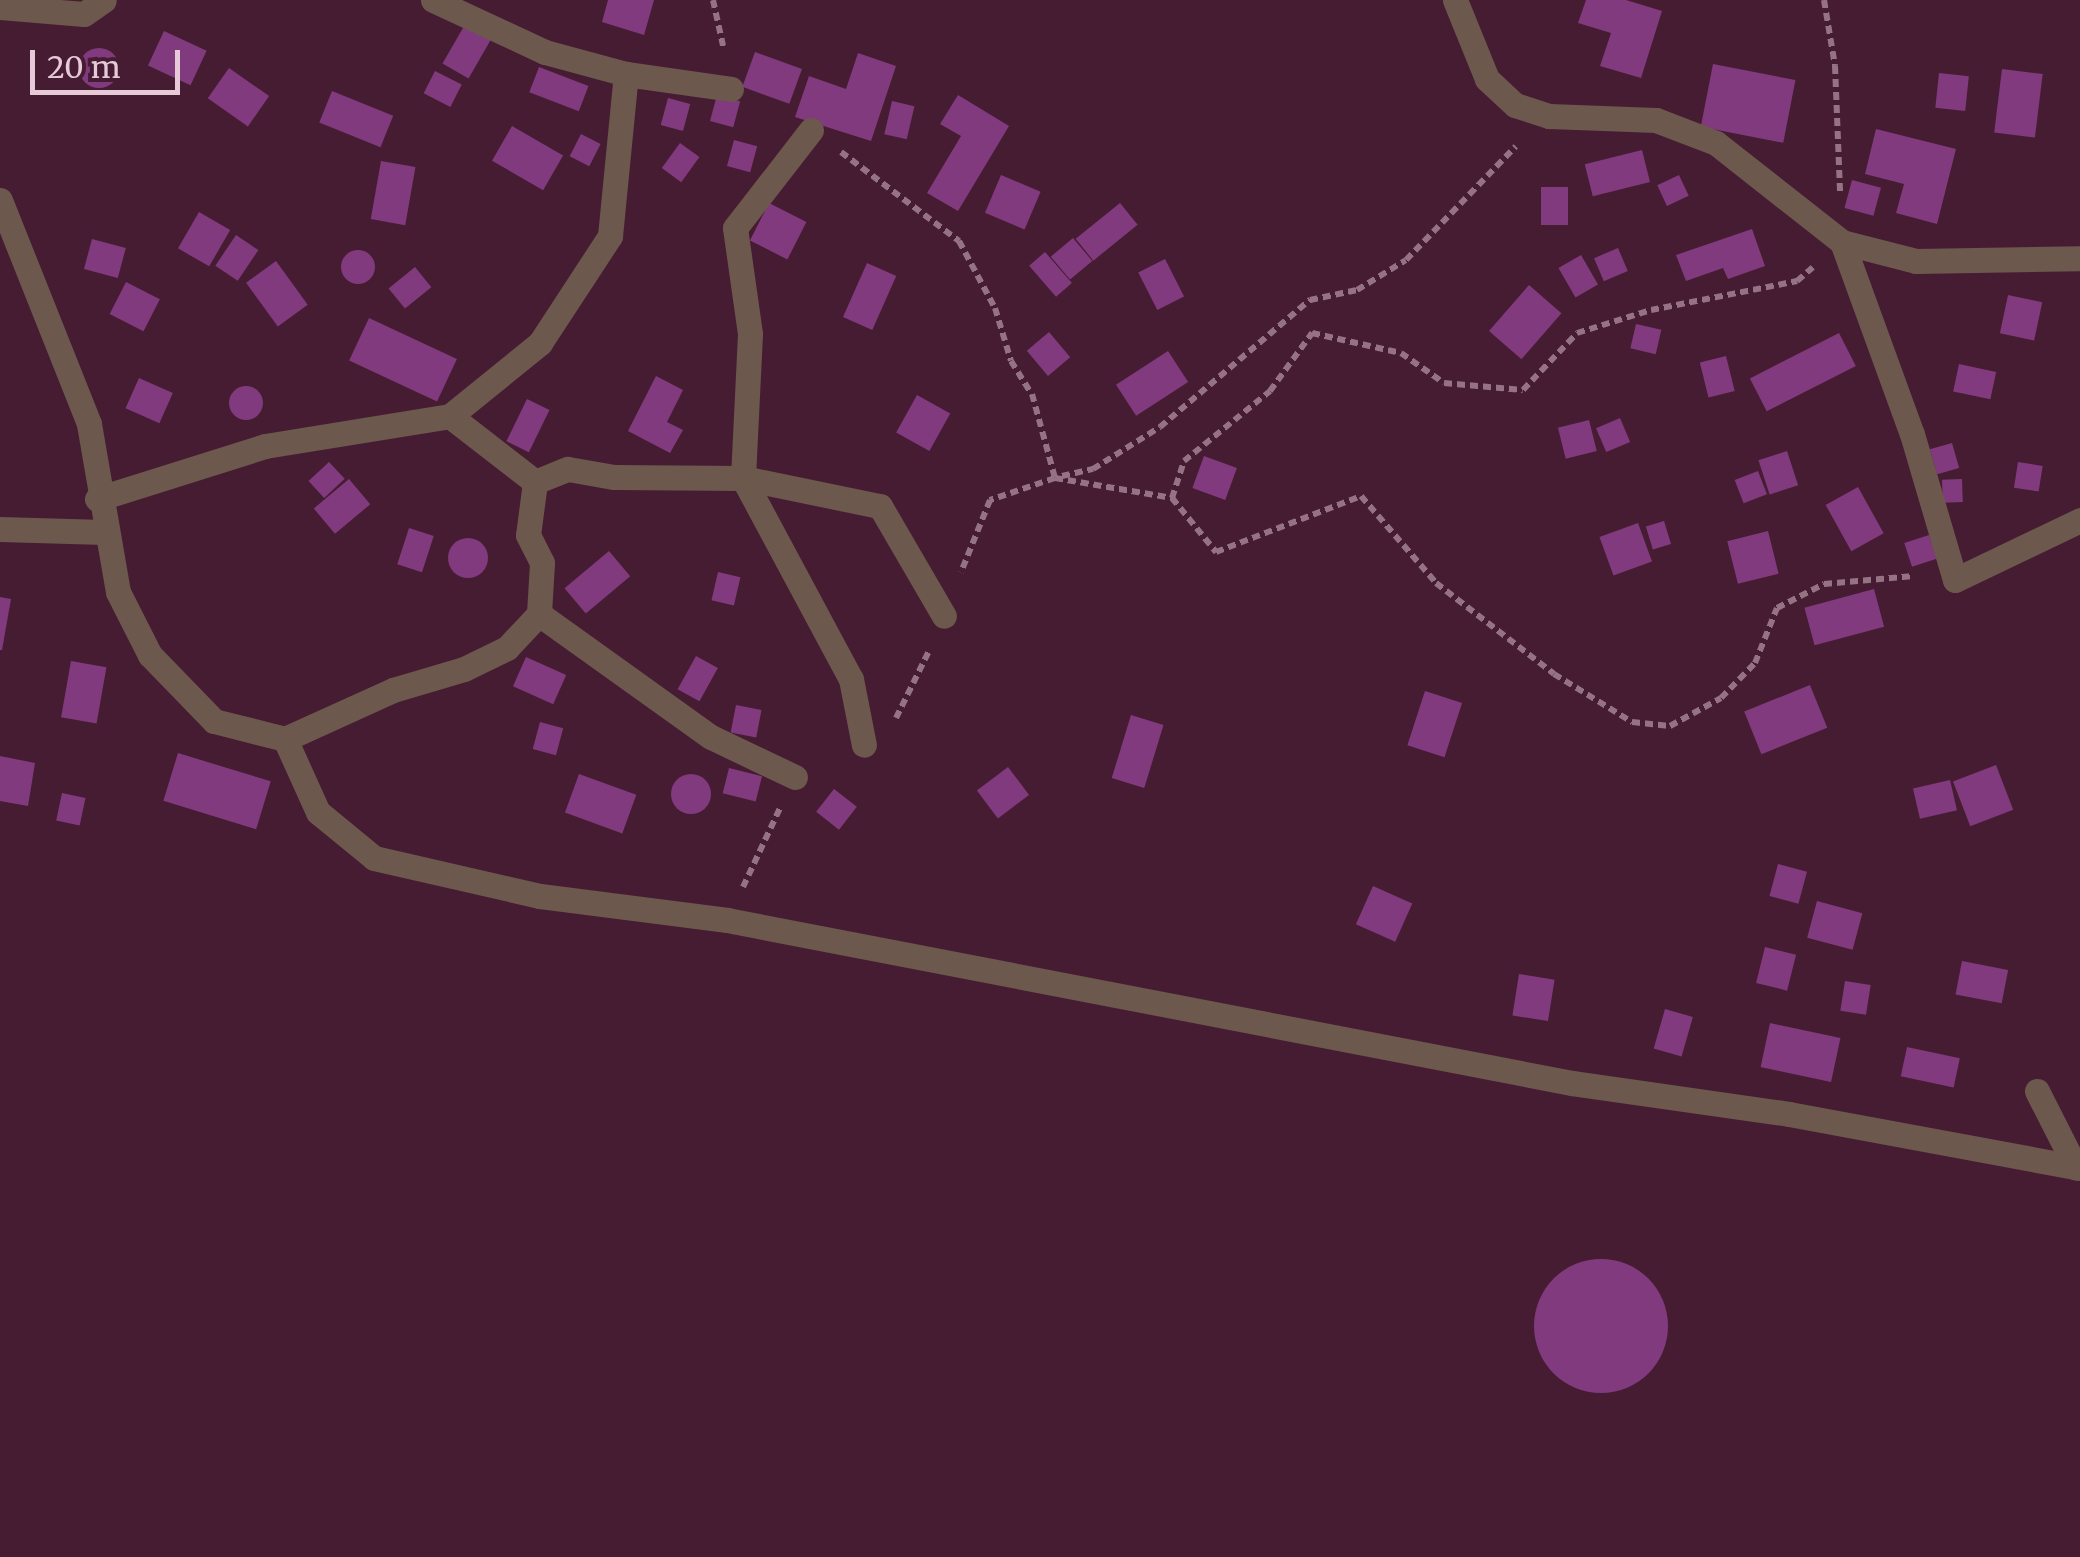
<!DOCTYPE html>
<style>
body{margin:0}
#map{position:relative;width:2080px;height:1557px;overflow:hidden;background:#461c33;font-family:Merriweather,serif}
div>[style]{position:absolute}
[style*='--x']{left:calc(var(--x)*1px);top:calc(var(--y)*1px);width:calc(var(--w)*1px);rotate:calc(var(--a)*1deg)}
.building>*{inset:0;background:#813a7e;transform-origin:0 0}
.round{border-radius:50%}
.path>*{height:6px;margin-top:-3px;transform-origin:0;background:repeating-linear-gradient(90deg,#957284 0 8px,transparent 0 13px)}
.minor>*{height:25px;margin:-12.5px;padding:0 12.5px;transform-origin:12.5px;border-radius:12.5px;background:#6d584d}
span{translate:-50% -50%;white-space:nowrap;text-align:center;line-height:1.15;-webkit-text-stroke:8px #461c33;paint-order:stroke}
.scale{position:absolute;left:30px;top:50px;width:150px;height:45px;box-sizing:border-box;border:5px solid #e6cad7;border-top:0;padding-left:12px;font-size:30px;line-height:35px;white-space:nowrap;color:#e6cad7;-webkit-text-stroke:8px #461c33;paint-order:stroke}
</style>
<div id="map">
<div class="building">
<div style="clip-path:polygon(608px 0,654px 0,644px 35px,602px 22px)"></div>
<div style="clip-path:polygon(1586px 0,1626px 0,1662px 11px,1641px 78px,1600px 66px,1611px 33px,1578px 23px)"></div>
<div style="left:467px;top:21px;width:30px;height:49px;rotate:30deg"></div>
<div style="left:164px;top:31px;width:47px;height:38px;rotate:25deg"></div>
<div class="round" style="left:79px;top:48px;width:40px;height:40px"></div>
<div style="left:755px;top:52px;width:50px;height:37px;rotate:20deg"></div>
<div style="clip-path:polygon(858px 53px,896px 66px,871px 141px,795px 117px,809px 76px,846px 89px)"></div>
<div style="left:1713px;top:64px;width:84px;height:64px;rotate:11deg"></div>
<div style="left:539px;top:67px;width:53px;height:27px;rotate:21deg"></div>
<div style="left:229px;top:68px;width:49px;height:37px;rotate:35deg"></div>
<div style="left:2002px;top:69px;width:41px;height:64px;rotate:7deg"></div>
<div style="left:435px;top:71px;width:30px;height:25px;rotate:27deg"></div>
<div style="left:1939px;top:73px;width:30px;height:35px;rotate:6deg"></div>
<div style="left:332px;top:91px;width:66px;height:34px;rotate:22deg"></div>
<div style="left:717px;top:95px;width:24px;height:27px;rotate:15deg"></div>
<div style="clip-path:polygon(958px 95px,1009px 126px,958px 211px,927px 193px,961px 136px,940px 124px)"></div>
<div style="left:668px;top:98px;width:23px;height:28px;rotate:15deg"></div>
<div style="left:892px;top:101px;width:23px;height:34px;rotate:13deg"></div>
<div style="left:512px;top:126px;width:59px;height:40px;rotate:30deg"></div>
<div style="clip-path:polygon(1876px 129px,1956px 149px,1937px 224px,1896px 213px,1904px 184px,1865px 174px)"></div>
<div style="left:581px;top:134px;width:22px;height:25px;rotate:27deg"></div>
<div style="left:734px;top:140px;width:24px;height:27px;rotate:15deg"></div>
<div style="left:680px;top:143px;width:24px;height:31px;rotate:36deg"></div>
<div style="left:1642px;top:150px;width:33px;height:59px;rotate:76deg"></div>
<div style="left:381px;top:161px;width:35px;height:59px;rotate:10deg"></div>
<div style="left:1001px;top:175px;width:43px;height:41px;rotate:23deg"></div>
<div style="left:1679px;top:175px;width:23px;height:24px;rotate:65deg"></div>
<div style="left:1852px;top:180px;width:30px;height:29px;rotate:15deg"></div>
<div style="left:1541px;top:187px;width:27px;height:38px"></div>
<div style="left:769px;top:203px;width:42px;height:42px;rotate:27deg"></div>
<div style="left:1120px;top:203px;width:28px;height:57px;rotate:51deg"></div>
<div style="left:199px;top:212px;width:36px;height:42px;rotate:30deg"></div>
<div style="clip-path:polygon(1752px 229px,1765px 266px,1728px 279px,1723px 268px,1686px 281px,1676px 255px)"></div>
<div style="left:236px;top:235px;width:27px;height:37px;rotate:34deg"></div>
<div style="left:1073px;top:238px;width:30px;height:29px;rotate:50deg"></div>
<div style="left:92px;top:239px;width:35px;height:31px;rotate:15deg"></div>
<div style="left:1618px;top:248px;width:25px;height:26px;rotate:67deg"></div>
<div class="round" style="left:341px;top:250px;width:34px;height:34px"></div>
<div style="left:1045px;top:252px;width:41px;height:21px;rotate:49deg"></div>
<div style="left:1581px;top:255px;width:34px;height:26px;rotate:60deg"></div>
<div style="left:1165px;top:259px;width:42px;height:30px;rotate:63deg"></div>
<div style="left:276px;top:261px;width:54px;height:37px;rotate:54deg"></div>
<div style="left:867px;top:263px;width:32px;height:59px;rotate:24deg"></div>
<div style="left:415px;top:267px;width:26px;height:34px;rotate:51deg"></div>
<div style="left:126px;top:282px;width:38px;height:36px;rotate:27deg"></div>
<div style="left:1529px;top:285px;width:43px;height:61px;rotate:41deg"></div>
<div style="left:2008px;top:295px;width:35px;height:39px;rotate:12deg"></div>
<div style="left:369px;top:318px;width:97px;height:47px;rotate:25deg"></div>
<div style="left:1636px;top:324px;width:26px;height:25px;rotate:13deg"></div>
<div style="left:1049px;top:332px;width:33px;height:29px;rotate:50deg"></div>
<div style="left:1839px;top:333px;width:37px;height:100px;rotate:63deg"></div>
<div style="left:1168px;top:351px;width:37px;height:62px;rotate:57deg"></div>
<div style="left:1726px;top:356px;width:36px;height:27px;rotate:76deg"></div>
<div style="left:1959px;top:364px;width:38px;height:28px;rotate:12deg"></div>
<div style="clip-path:polygon(656px 376px,683px 390px,667px 422px,683px 430px,670px 453px,628px 431px)"></div>
<div style="left:139px;top:378px;width:37px;height:33px;rotate:24deg"></div>
<div class="round" style="left:229px;top:386px;width:34px;height:34px"></div>
<div style="left:917px;top:395px;width:38px;height:43px;rotate:29deg"></div>
<div style="left:527px;top:399px;width:25px;height:47px;rotate:26deg"></div>
<div style="left:1620px;top:418px;width:26px;height:26px;rotate:67deg"></div>
<div style="left:1589px;top:420px;width:32px;height:32px;rotate:76deg"></div>
<div style="left:1952px;top:443px;width:26px;height:23px;rotate:74deg"></div>
<div style="left:1787px;top:451px;width:36px;height:30px;rotate:72deg"></div>
<div style="left:1204px;top:456px;width:35px;height:34px;rotate:20deg"></div>
<div style="left:329px;top:462px;width:23px;height:28px;rotate:47deg"></div>
<div style="left:2018px;top:462px;width:25px;height:26px;rotate:9deg"></div>
<div style="left:1758px;top:471px;width:25px;height:25px;rotate:69deg"></div>
<div style="left:349px;top:479px;width:33px;height:46px;rotate:50deg"></div>
<div style="left:1962px;top:479px;width:23px;height:20px;rotate:88deg"></div>
<div style="left:1858px;top:487px;width:53px;height:37px;rotate:61deg"></div>
<div style="left:1664px;top:521px;width:24px;height:19px;rotate:73deg"></div>
<div style="left:1638px;top:523px;width:41px;height:41px;rotate:70deg"></div>
<div style="left:409px;top:528px;width:26px;height:38px;rotate:18deg"></div>
<div style="left:1768px;top:531px;width:44px;height:42px;rotate:76deg"></div>
<div style="left:1929px;top:535px;width:25px;height:26px;rotate:72deg"></div>
<div class="round" style="left:448px;top:538px;width:40px;height:40px"></div>
<div style="left:609px;top:551px;width:33px;height:58px;rotate:50deg"></div>
<div style="left:718px;top:572px;width:23px;height:29px;rotate:13deg"></div>
<div style="left:1874px;top:589px;width:39px;height:72px;rotate:75deg"></div>
<div style="clip-path:polygon(0 597px,11px 599px,2px 650px,0 650px)"></div>
<div style="left:696px;top:656px;width:25px;height:38px;rotate:29deg"></div>
<div style="left:526px;top:657px;width:44px;height:32px;rotate:24deg"></div>
<div style="left:71px;top:661px;width:36px;height:57px;rotate:10deg"></div>
<div style="left:1810px;top:685px;width:46px;height:71px;rotate:68deg"></div>
<div style="left:1425px;top:691px;width:39px;height:57px;rotate:18deg"></div>
<div style="left:736px;top:705px;width:26px;height:28px;rotate:11deg"></div>
<div style="left:1131px;top:715px;width:34px;height:66px;rotate:17deg"></div>
<div style="left:540px;top:722px;width:24px;height:28px;rotate:15deg"></div>
<div style="left:178px;top:753px;width:97px;height:50px;rotate:17deg"></div>
<div style="clip-path:polygon(0 756px,35px 763px,28px 806px,0 801px)"></div>
<div style="left:1996px;top:765px;width:48px;height:46px;rotate:69deg"></div>
<div style="left:1008px;top:767px;width:35px;height:39px;rotate:53deg"></div>
<div style="left:729px;top:768px;width:34px;height:26px;rotate:14deg"></div>
<div class="round" style="left:671px;top:774px;width:40px;height:40px"></div>
<div style="left:579px;top:774px;width:61px;height:41px;rotate:20deg"></div>
<div style="left:1950px;top:780px;width:31px;height:38px;rotate:77deg"></div>
<div style="left:834px;top:789px;width:29px;height:29px;rotate:38deg"></div>
<div style="left:62px;top:793px;width:24px;height:28px;rotate:12deg"></div>
<div style="left:1778px;top:864px;width:30px;height:33px;rotate:15deg"></div>
<div style="left:1373px;top:886px;width:43px;height:42px;rotate:24deg"></div>
<div style="left:1817px;top:901px;width:47px;height:38px;rotate:15deg"></div>
<div style="left:1765px;top:947px;width:32px;height:37px;rotate:14deg"></div>
<div style="left:1962px;top:961px;width:47px;height:34px;rotate:11deg"></div>
<div style="left:1519px;top:974px;width:36px;height:42px;rotate:9deg"></div>
<div style="left:1845px;top:981px;width:26px;height:30px;rotate:9deg"></div>
<div style="left:1665px;top:1009px;width:29px;height:41px;rotate:16deg"></div>
<div style="left:1770px;top:1023px;width:72px;height:45px;rotate:12deg"></div>
<div style="left:1907px;top:1047px;width:54px;height:30px;rotate:12deg"></div>
<div class="round" style="left:1534px;top:1259px;width:134px;height:134px"></div>
</div>
<div class="path">
<div style="--x:713;--y:0;--w:51;--a:77.6"></div>
<div style="--x:1824;--y:0;--w:67;--a:80.5"></div>
<div style="--x:1835;--y:66;--w:127;--a:87.7"></div>
<div style="--x:841;--y:152;--w:148;--a:37"></div>
<div style="--x:959;--y:241;--w:76;--a:61.8"></div>
<div style="--x:995;--y:308;--w:55;--a:73.2"></div>
<div style="--x:1011;--y:361;--w:39;--a:58"></div>
<div style="--x:1032;--y:394;--w:87;--a:74.7"></div>
<div style="--x:1055;--y:478;--w:69;--a:161.3"></div>
<div style="--x:990;--y:500;--w:78;--a:111.9"></div>
<div style="--x:1062;--y:476;--w:32;--a:-13"></div>
<div style="--x:1093;--y:469;--w:79;--a:-32.1"></div>
<div style="--x:1160;--y:427;--w:197;--a:-40.3"></div>
<div style="--x:1310;--y:300;--w:48;--a:-12"></div>
<div style="--x:1357;--y:290;--w:57;--a:-31.5"></div>
<div style="--x:1406;--y:260;--w:158;--a:-46"></div>
<div style="--x:1055;--y:478;--w:119;--a:9.7"></div>
<div style="--x:1172;--y:498;--w:39;--a:-72"></div>
<div style="--x:1184;--y:461;--w:111;--a:-39.1"></div>
<div style="--x:1270;--y:391;--w:72;--a:-54.1"></div>
<div style="--x:1312;--y:333;--w:91;--a:12.7"></div>
<div style="--x:1401;--y:353;--w:52;--a:34.9"></div>
<div style="--x:1444;--y:383;--w:79;--a:5.1"></div>
<div style="--x:1523;--y:390;--w:79;--a:-46.5"></div>
<div style="--x:1577;--y:333;--w:77;--a:-17.3"></div>
<div style="--x:1651;--y:310;--w:149;--a:-11.2"></div>
<div style="--x:1797;--y:281;--w:21;--a:-41"></div>
<div style="--x:1172;--y:498;--w:70;--a:50.8"></div>
<div style="--x:1216;--y:552;--w:155;--a:-21.1"></div>
<div style="--x:1361;--y:496;--w:115;--a:49.2"></div>
<div style="--x:1436;--y:583;--w:149;--a:37.6"></div>
<div style="--x:1554;--y:674;--w:92;--a:31.6"></div>
<div style="--x:1632;--y:722;--w:38;--a:6"></div>
<div style="--x:1670;--y:726;--w:58;--a:-28.8"></div>
<div style="--x:1721;--y:698;--w:49;--a:-45.8"></div>
<div style="--x:1755;--y:663;--w:59;--a:-68.2"></div>
<div style="--x:1777;--y:608;--w:53;--a:-27.1"></div>
<div style="--x:1824;--y:584;--w:90;--a:-5.1"></div>
<div style="--x:896;--y:718;--w:77;--a:-63.8"></div>
<div style="--x:743;--y:887;--w:87;--a:-64.9"></div>
</div>
<div class="minor">
<div style="--x:433;--y:0;--w:123;--a:24.9"></div>
<div style="--x:545;--y:52;--w:84;--a:15.2"></div>
<div style="--x:626;--y:74;--w:106;--a:8.1"></div>
<div style="--x:1455;--y:0;--w:85;--a:67.9"></div>
<div style="--x:1487;--y:79;--w:38;--a:43"></div>
<div style="--x:1515;--y:105;--w:36;--a:18"></div>
<div style="--x:1549;--y:116;--w:107;--a:2.1"></div>
<div style="--x:1656;--y:120;--w:64;--a:21"></div>
<div style="--x:1716;--y:143;--w:160;--a:38.2"></div>
<div style="--x:1842;--y:242;--w:76;--a:14.4"></div>
<div style="--x:1916;--y:261;--w:164;--a:-1"></div>
<div style="--x:0;--y:7;--w:84;--a:4.8"></div>
<div style="--x:84;--y:14;--w:24;--a:-35"></div>
<div style="--x:811;--y:130;--w:124;--a:127.8"></div>
<div style="--x:735;--y:228;--w:107;--a:81.9"></div>
<div style="--x:750;--y:334;--w:144;--a:92.8"></div>
<div style="--x:743;--y:478;--w:228;--a:61.8"></div>
<div style="--x:851;--y:679;--w:67;--a:78.9"></div>
<div style="--x:0;--y:200;--w:241;--a:68.3"></div>
<div style="--x:89;--y:424;--w:170;--a:80.2"></div>
<div style="--x:118;--y:592;--w:71;--a:63.1"></div>
<div style="--x:150;--y:655;--w:92;--a:45.9"></div>
<div style="--x:214;--y:721;--w:73;--a:14.2"></div>
<div style="--x:285;--y:739;--w:119;--a:-24.4"></div>
<div style="--x:393;--y:690;--w:74;--a:-16.5"></div>
<div style="--x:464;--y:669;--w:48;--a:-26"></div>
<div style="--x:507;--y:648;--w:47;--a:-46.7"></div>
<div style="--x:1842;--y:242;--w:204;--a:70"></div>
<div style="--x:1912;--y:434;--w:152;--a:73.6"></div>
<div style="--x:1955;--y:580;--w:139;--a:-25.6"></div>
<div style="--x:450;--y:416;--w:108;--a:37.8"></div>
<div style="--x:535;--y:482;--w:35;--a:-22"></div>
<div style="--x:568;--y:469;--w:47;--a:9.9"></div>
<div style="--x:614;--y:477;--w:129;--a:0.4"></div>
<div style="--x:743;--y:478;--w:140;--a:11.6"></div>
<div style="--x:880;--y:506;--w:127;--a:59.8"></div>
<div style="--x:535;--y:482;--w:53;--a:97.5"></div>
<div style="--x:528;--y:535;--w:31;--a:63"></div>
<div style="--x:542;--y:563;--w:51;--a:93.4"></div>
<div style="--x:539;--y:614;--w:211;--a:35.6"></div>
<div style="--x:711;--y:737;--w:93;--a:25.5"></div>
<div style="--x:97;--y:499;--w:176;--a:-17.5"></div>
<div style="--x:265;--y:446;--w:187;--a:-9.2"></div>
<div style="--x:450;--y:416;--w:116;--a:-39"></div>
<div style="--x:540;--y:343;--w:128;--a:-56.8"></div>
<div style="--x:610;--y:236;--w:163;--a:-84.4"></div>
<div style="--x:0;--y:529;--w:104;--a:1.7"></div>
<div style="--x:285;--y:739;--w:80;--a:65.7"></div>
<div style="--x:318;--y:812;--w:72;--a:39.4"></div>
<div style="--x:374;--y:858;--w:170;--a:12.9"></div>
<div style="--x:540;--y:896;--w:189;--a:7.3"></div>
<div style="--x:727;--y:920;--w:861;--a:10.92"></div>
<div style="--x:1572;--y:1083;--w:219;--a:8.1"></div>
<div style="--x:1789;--y:1114;--w:296;--a:10.5"></div>
<div style="--x:2037;--y:1091;--w:86;--a:63.1"></div>
</div>
<div class="scale">20 m</div>
</div>
